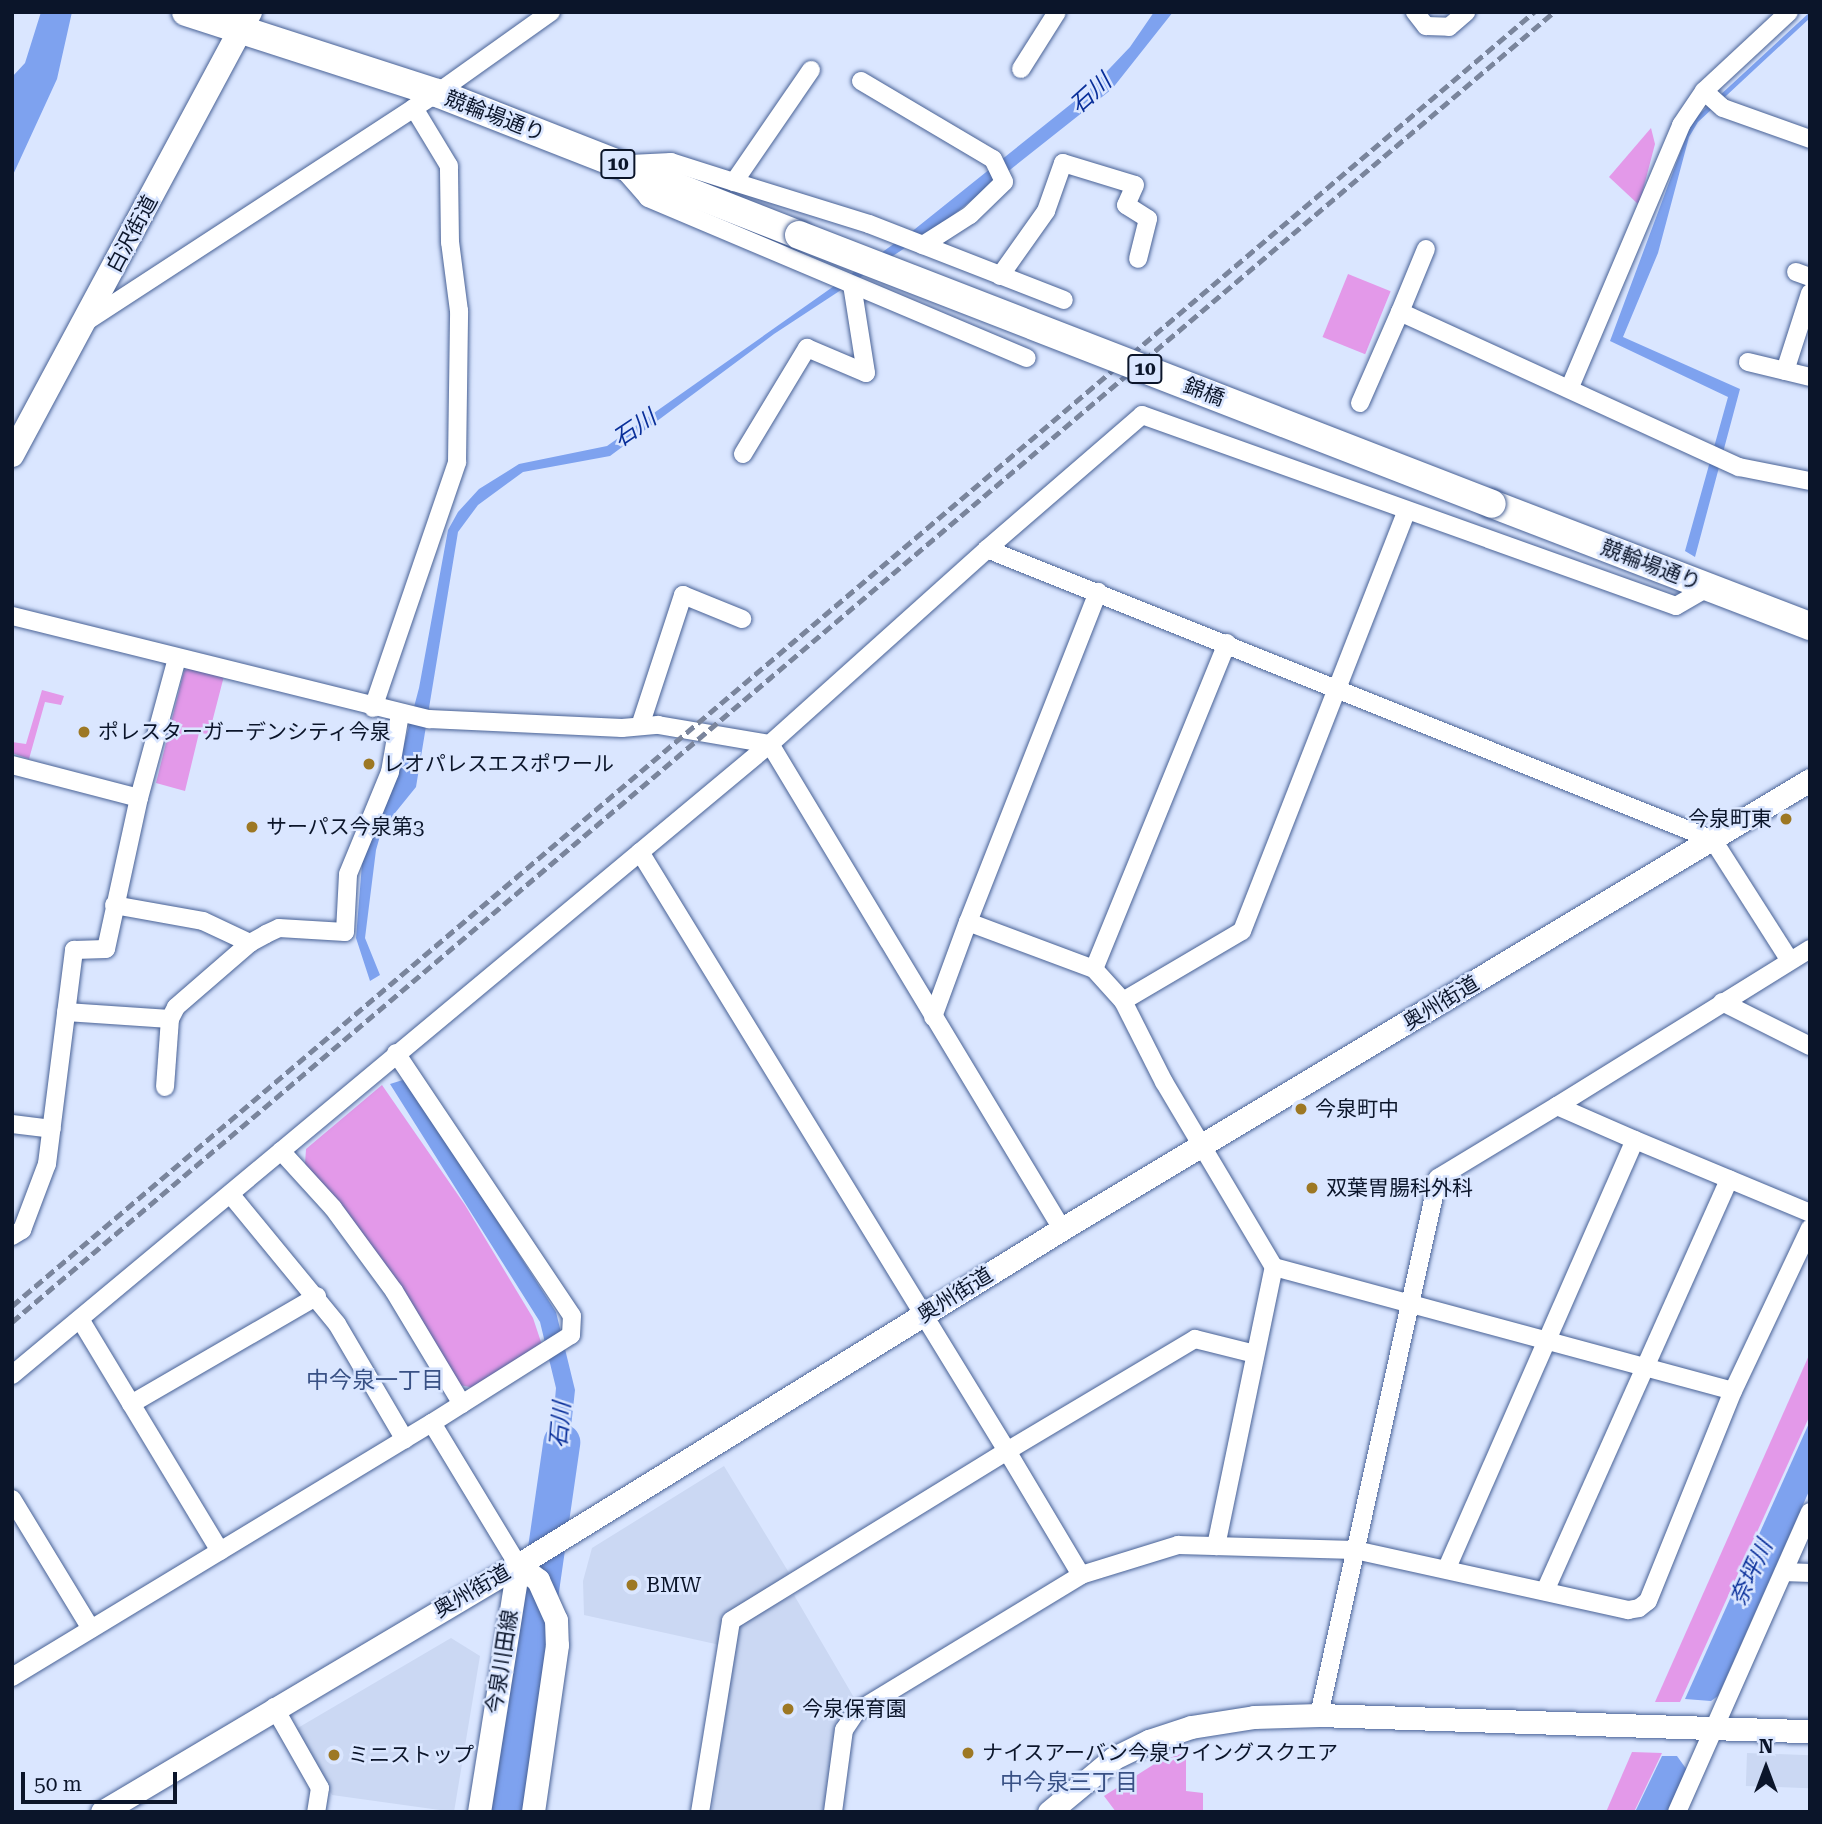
<!DOCTYPE html>
<meta charset="utf-8">
<style>
body{margin:0}
#map{position:relative;width:1822px;height:1824px;overflow:hidden;background:#dae6ff;font-family:"Roboto Serif","Noto Sans JP",serif}
div>[style]{position:absolute}
[style*='--x']{left:calc(var(--x)*1px);top:calc(var(--y)*1px);width:calc(var(--w)*1px);rotate:calc(var(--a)*1deg)}
.built>*{inset:0;background:#cbd8f3;transform-origin:0 0}
.green>*{inset:0;background:#e399e9;transform-origin:0 0}
.water>*{inset:0;background:#7ea2ef}
.river>*{height:37px;margin:-18.5px;padding:0 18.5px;transform-origin:18.5px;border-radius:18.5px;background:#7ea2ef}
.roads{filter:drop-shadow(0 0 2px #496296) drop-shadow(0 0 2px #496296)}
.minor>*{height:18px;margin:-9px;padding:0 9px;transform-origin:9px;border-radius:9px;background:#fff}
.tertiary>*{height:23px;margin:-11.5px;padding:0 11.5px;transform-origin:11.5px;border-radius:11.5px;background:#fff}
.secondary>*{height:24px;margin:-12px;padding:0 12px;transform-origin:12px;border-radius:12px;background:#fff}
.primary>*{height:28px;margin:-14px;padding:0 14px;transform-origin:14px;border-radius:14px;background:#fff}
.rail>*{height:5px;margin-top:-2.5px;transform-origin:0;background:repeating-linear-gradient(90deg,#7a859c 0 10px,transparent 0 15px)}
.bridges{filter:drop-shadow(0 0 2px #496296) drop-shadow(0 0 2px #496296)}
.primary-bridge>*{height:28px;margin:-14px;padding:0 14px;transform-origin:14px;border-radius:14px;background:#fff}
.dots>*{width:19px;height:19px;translate:-50% -50%;box-sizing:border-box;border:4px solid #dae6ff;border-radius:50%}
span{translate:-50% -50%;white-space:nowrap;text-align:center;line-height:1.15;-webkit-text-stroke:5px #dae6ff;paint-order:stroke}
.shield-label span{padding:2px 5px;background:#dae6ff;border:2px solid;border-radius:5px;-webkit-text-stroke-width:0}
.shield-label{font-size:19px;color:#0b152a;font-weight:700}
.street-label{font-size:21px;color:#0b152a}
.poi-label{font-size:21px;color:#0b152a}
.left{translate:0 -50%;text-align:left}
.right{translate:-100% -50%;text-align:right}
.water-label{font-size:23px;color:#092f9a;font-style:italic}
.neighbourhood-label{font-size:23px;color:#395185}
.frame{position:absolute;inset:0;border:14px solid #0b152a;pointer-events:none}
.north{position:absolute;left:1731px;top:1733px;width:70px;height:70px;-webkit-text-stroke:5px #dae6ff;paint-order:stroke;rotate:0deg;font-size:19px;font-weight:700;line-height:28px;text-align:center;color:#0b152a}
.north::after{content:'';display:block;margin:auto;width:24px;height:32px;background:#0b152a;clip-path:polygon(50% 0,100% 100%,50% 72%,0 100%)}
.scale{position:absolute;left:21px;top:1772px;width:156px;height:32px;box-sizing:border-box;border:4px solid #0b152a;border-top:0;padding-left:9px;font-size:21px;line-height:24px;white-space:nowrap;color:#0b152a;-webkit-text-stroke:5px #dae6ff;paint-order:stroke}
</style>
<div id="map">
<div class="built">
<div style="clip-path:polygon(724px 1466px,791px 1576px,725px 1615px,720px 1645px,584px 1615px,583px 1581px,592px 1548px)"></div>
<div style="clip-path:polygon(794px 1595px,856px 1701px,844px 1717px,827px 1812px,712px 1812px,738px 1624px)"></div>
<div style="clip-path:polygon(451px 1638px,480px 1656px,454px 1812px,332px 1795px,296px 1729px)"></div>
<div style="left:1747px;top:1753px;width:63px;height:33px;rotate:2deg"></div>
</div>
<div class="green">
<div style="clip-path:polygon(1651px 128px,1655px 144px,1639px 205px,1609px 177px)"></div>
<div style="left:1348px;top:274px;width:46px;height:68px;rotate:22deg"></div>
<div style="clip-path:polygon(190px 667px,224px 676px,209px 734px,199px 733px,185px 791px,156px 783px,184px 671px)"></div>
<div style="clip-path:polygon(42px 690px,64px 696px,61px 705px,45px 702px,29px 759px,12px 753px,12px 742px,26px 744px)"></div>
<div style="clip-path:polygon(382px 1085px,465px 1205px,533px 1318px,542px 1345px,474px 1388px,460px 1385px,412px 1304px,342px 1205px,305px 1164px,306px 1149px)"></div>
<div style="clip-path:polygon(1810px 1353px,1810px 1415px,1680px 1702px,1655px 1702px)"></div>
<div style="clip-path:polygon(1186px 1752px,1186px 1791px,1203px 1793px,1203px 1812px,1116px 1812px,1104px 1796px,1156px 1763px)"></div>
<div style="clip-path:polygon(1632px 1752px,1662px 1753px,1634px 1812px,1606px 1812px)"></div>
</div>
<div class="water">
<div style="clip-path:polygon(41px 12px,72px 12px,57px 79px,12px 177px,12px 77px,25px 63px)"></div>
<div style="clip-path:polygon(1154px 12px,1173px 12px,1112px 89px,943px 223px,774px 334px,610px 456px,523px 472px,478px 505px,458px 532px,416px 787px,382px 829px,376px 850px,365px 938px,380px 975px,370px 981px,356px 938px,362px 864px,394px 783px,419px 688px,448px 530px,458px 512px,479px 489px,519px 464px,607px 446px,915px 229px,1091px 88px,1130px 47px)"></div>
<div style="clip-path:polygon(1810px 12px,1810px 18px,1698px 122px,1689px 137px,1658px 253px,1623px 337px,1740px 389px,1695px 557px,1685px 551px,1728px 397px,1610px 341px,1692px 121px)"></div>
<div style="clip-path:polygon(406px 1079px,556px 1312px,575px 1390px,564px 1492px,547px 1490px,556px 1388px,540px 1322px,390px 1084px)"></div>
<div style="clip-path:polygon(1810px 1421px,1810px 1489px,1718px 1696px,1711px 1701px,1685px 1699px)"></div>
<div style="clip-path:polygon(1662px 1756px,1677px 1756px,1687px 1770px,1667px 1812px,1635px 1812px)"></div>
</div>
<div class="river">
<div style="--x:508;--y:1812;--w:374;--a:-81.8"></div>
</div>
<div class="roads">
<div class="minor">
<div style="--x:1415;--y:12;--w:18;--a:52"></div>
<div style="--x:1426;--y:26;--w:23;--a:2"></div>
<div style="--x:1449;--y:27;--w:23;--a:-41"></div>
<div style="--x:1021;--y:69;--w:67;--a:-57.7"></div>
<div style="--x:861;--y:81;--w:153;--a:30.6"></div>
<div style="--x:993;--y:159;--w:25;--a:64"></div>
<div style="--x:1004;--y:182;--w:47;--a:135.9"></div>
<div style="--x:970;--y:215;--w:56;--a:147.4"></div>
<div style="--x:1704;--y:91;--w:25;--a:42"></div>
<div style="--x:1723;--y:108;--w:92;--a:19.6"></div>
<div style="--x:630;--y:164;--w:41;--a:-2.8"></div>
<div style="--x:671;--y:162;--w:66;--a:17.6"></div>
<div style="--x:734;--y:182;--w:141;--a:17.3"></div>
<div style="--x:869;--y:224;--w:209;--a:21.3"></div>
<div style="--x:624;--y:170;--w:37;--a:49"></div>
<div style="--x:648;--y:198;--w:411;--a:22.9"></div>
<div style="--x:734;--y:182;--w:136;--a:-55.5"></div>
<div style="--x:1796;--y:272;--w:15;--a:20"></div>
<div style="--x:1000;--y:276;--w:80;--a:-54.7"></div>
<div style="--x:1046;--y:211;--w:51;--a:-70.5"></div>
<div style="--x:1063;--y:163;--w:75;--a:17"></div>
<div style="--x:1135;--y:185;--w:22;--a:114"></div>
<div style="--x:1126;--y:205;--w:26;--a:32"></div>
<div style="--x:1148;--y:219;--w:41;--a:104"></div>
<div style="--x:1400;--y:312;--w:68;--a:-67.6"></div>
<div style="--x:84;--y:323;--w:421;--a:-33.1"></div>
<div style="--x:437;--y:93;--w:140;--a:-35.4"></div>
<div style="--x:1748;--y:362;--w:64;--a:13.6"></div>
<div style="--x:1785;--y:371;--w:82;--a:-72.2"></div>
<div style="--x:1570;--y:387;--w:285;--a:-67"></div>
<div style="--x:1681;--y:125;--w:41;--a:-55.9"></div>
<div style="--x:1704;--y:91;--w:116;--a:-42.9"></div>
<div style="--x:1360;--y:403;--w:99;--a:-66.3"></div>
<div style="--x:1400;--y:312;--w:373;--a:24.6"></div>
<div style="--x:1739;--y:467;--w:72;--a:11.2"></div>
<div style="--x:743;--y:454;--w:124;--a:-58.9"></div>
<div style="--x:807;--y:348;--w:64;--a:23"></div>
<div style="--x:866;--y:373;--w:89;--a:-99"></div>
<div style="--x:987;--y:549;--w:205;--a:-40.8"></div>
<div style="--x:1142;--y:415;--w:567;--a:19.68"></div>
<div style="--x:1676;--y:606;--w:38;--a:-30"></div>
<div style="--x:12;--y:616;--w:430;--a:13.9"></div>
<div style="--x:429;--y:719;--w:193;--a:2.7"></div>
<div style="--x:622;--y:728;--w:36;--a:-5"></div>
<div style="--x:658;--y:725;--w:114;--a:9.6"></div>
<div style="--x:770;--y:744;--w:566;--a:58.95"></div>
<div style="--x:373;--y:708;--w:260;--a:-71.1"></div>
<div style="--x:457;--y:462;--w:151;--a:-89.2"></div>
<div style="--x:459;--y:311;--w:70;--a:-97.4"></div>
<div style="--x:450;--y:242;--w:76;--a:-90.8"></div>
<div style="--x:449;--y:166;--w:68;--a:-121.1"></div>
<div style="--x:640;--y:726;--w:138;--a:-71.8"></div>
<div style="--x:683;--y:595;--w:64;--a:22.1"></div>
<div style="--x:12;--y:765;--w:131;--a:14.6"></div>
<div style="--x:640;--y:852;--w:702;--a:58.5"></div>
<div style="--x:1007;--y:1451;--w:324;--a:148.4"></div>
<div style="--x:731;--y:1621;--w:193;--a:99.2"></div>
<div style="--x:114;--y:905;--w:90;--a:10.2"></div>
<div style="--x:203;--y:921;--w:52;--a:25.1"></div>
<div style="--x:968;--y:922;--w:355;--a:-68.5"></div>
<div style="--x:1094;--y:969;--w:352;--a:-67.8"></div>
<div style="--x:1123;--y:1001;--w:138;--a:-30.5"></div>
<div style="--x:1242;--y:931;--w:450;--a:-68.6"></div>
<div style="--x:1722;--y:1002;--w:98;--a:26.6"></div>
<div style="--x:66;--y:1012;--w:104;--a:3.9"></div>
<div style="--x:170;--y:1019;--w:13;--a:-63"></div>
<div style="--x:176;--y:1007;--w:98;--a:-40.9"></div>
<div style="--x:250;--y:943;--w:18;--a:-29"></div>
<div style="--x:266;--y:934;--w:14;--a:-25"></div>
<div style="--x:279;--y:928;--w:66;--a:3.5"></div>
<div style="--x:345;--y:932;--w:58;--a:-87"></div>
<div style="--x:348;--y:874;--w:110;--a:-67.6"></div>
<div style="--x:390;--y:772;--w:59;--a:-80.2"></div>
<div style="--x:933;--y:1017;--w:101;--a:-69.8"></div>
<div style="--x:968;--y:922;--w:134;--a:20.5"></div>
<div style="--x:1094;--y:969;--w:43;--a:47.8"></div>
<div style="--x:1123;--y:1001;--w:91;--a:63.2"></div>
<div style="--x:1164;--y:1082;--w:215;--a:59.3"></div>
<div style="--x:1274;--y:1267;--w:475;--a:15.1"></div>
<div style="--x:396;--y:1053;--w:316;--a:56.2"></div>
<div style="--x:572;--y:1316;--w:19;--a:93"></div>
<div style="--x:571;--y:1335;--w:165;--a:147.7"></div>
<div style="--x:432;--y:1423;--w:166;--a:58.8"></div>
<div style="--x:165;--y:1087;--w:68;--a:-85.8"></div>
<div style="--x:1557;--y:1106;--w:298;--a:-31.8"></div>
<div style="--x:12;--y:1124;--w:40;--a:7.1"></div>
<div style="--x:281;--y:1151;--w:77;--a:47.6"></div>
<div style="--x:333;--y:1208;--w:103;--a:53.7"></div>
<div style="--x:394;--y:1291;--w:132;--a:59"></div>
<div style="--x:231;--y:1195;--w:167;--a:50.6"></div>
<div style="--x:337;--y:1324;--w:134;--a:59.6"></div>
<div style="--x:12;--y:1236;--w:12;--a:-31"></div>
<div style="--x:22;--y:1230;--w:71;--a:-69.3"></div>
<div style="--x:47;--y:1164;--w:216;--a:-82.8"></div>
<div style="--x:74;--y:950;--w:32;--a:-2"></div>
<div style="--x:106;--y:949;--w:155;--a:-77.7"></div>
<div style="--x:139;--y:798;--w:145;--a:-74.8"></div>
<div style="--x:80;--y:1319;--w:271;--a:58.9"></div>
<div style="--x:12;--y:1375;--w:986;--a:-39.78"></div>
<div style="--x:770;--y:744;--w:292;--a:-41.9"></div>
<div style="--x:987;--y:549;--w:782;--a:21.84"></div>
<div style="--x:1713;--y:840;--w:143;--a:57.5"></div>
<div style="--x:131;--y:1404;--w:215;--a:-30.1"></div>
<div style="--x:12;--y:1499;--w:152;--a:58.7"></div>
<div style="--x:1216;--y:1546;--w:285;--a:-78.3"></div>
<div style="--x:1447;--y:1568;--w:467;--a:-66.3"></div>
<div style="--x:1635;--y:1140;--w:190;--a:22.6"></div>
<div style="--x:1784;--y:1572;--w:26;--a:2"></div>
<div style="--x:1081;--y:1575;--w:144;--a:-120.8"></div>
<div style="--x:1007;--y:1451;--w:219;--a:-30.8"></div>
<div style="--x:1195;--y:1339;--w:62;--a:14"></div>
<div style="--x:1545;--y:1591;--w:451;--a:-65.9"></div>
<div style="--x:12;--y:1677;--w:491;--a:-31.2"></div>
<div style="--x:274;--y:1707;--w:93;--a:60.4"></div>
<div style="--x:320;--y:1788;--w:24;--a:99"></div>
<div style="--x:1319;--y:1715;--w:550;--a:-77.51"></div>
<div style="--x:1438;--y:1178;--w:139;--a:-31.2"></div>
<div style="--x:1557;--y:1106;--w:85;--a:23.6"></div>
<div style="--x:833;--y:1812;--w:83;--a:-82.4"></div>
<div style="--x:844;--y:1730;--w:22;--a:-56"></div>
<div style="--x:856;--y:1712;--w:263;--a:-31.3"></div>
<div style="--x:1081;--y:1575;--w:102;--a:-17.2"></div>
<div style="--x:1178;--y:1545;--w:177;--a:1.6"></div>
<div style="--x:1355;--y:1550;--w:280;--a:12.4"></div>
<div style="--x:1628;--y:1610;--w:11;--a:-10"></div>
<div style="--x:1639;--y:1608;--w:11;--a:-38"></div>
<div style="--x:1648;--y:1601;--w:227;--a:-68"></div>
<div style="--x:1733;--y:1391;--w:180;--a:-64.7"></div>
<div style="--x:1677;--y:1812;--w:328;--a:-66.1"></div>
</div>
<div class="tertiary">
<div style="--x:518;--y:1565;--w:25;--a:37"></div>
<div style="--x:538;--y:1580;--w:44;--a:65.8"></div>
<div style="--x:556;--y:1620;--w:25;--a:88"></div>
<div style="--x:557;--y:1645;--w:169;--a:98.2"></div>
<div style="--x:102;--y:1812;--w:484;--a:-30.7"></div>
<div style="--x:518;--y:1565;--w:639;--a:-31.7"></div>
<div style="--x:1062;--y:1229;--w:872;--a:-30.98"></div>
<div style="--x:479;--y:1812;--w:250;--a:-81"></div>
<div style="--x:1049;--y:1812;--w:85;--a:-39.7"></div>
<div style="--x:1114;--y:1758;--w:39;--a:-26"></div>
<div style="--x:1149;--y:1741;--w:44;--a:-18.4"></div>
<div style="--x:1191;--y:1727;--w:64;--a:-9"></div>
<div style="--x:1254;--y:1717;--w:65;--a:-1.8"></div>
<div style="--x:1319;--y:1715;--w:491;--a:1.9"></div>
</div>
<div class="secondary">
<div style="--x:12;--y:455;--w:503;--a:-61.75"></div>
</div>
<div class="primary">
<div style="--x:186;--y:12;--w:264;--a:17.9"></div>
<div style="--x:437;--y:93;--w:389;--a:21.4"></div>
<div style="--x:1492;--y:504;--w:341;--a:21"></div>
</div>
</div>
<div class="rail">
<div style="--x:12;--y:1306;--w:1998;--a:-40.37"></div>
<div style="--x:12;--y:1322;--w:2023;--a:-40.35"></div>
</div>
<div class="bridges">
<div class="primary-bridge">
<div style="--x:799;--y:235;--w:743;--a:21.21"></div>
</div>
</div>
<div class="dots">
<div style="left:84px;top:732px;background:#9d7824"></div>
<div style="left:369px;top:764px;background:#9d7824"></div>
<div style="left:1786px;top:819px;background:#9d7824"></div>
<div style="left:252px;top:827px;background:#9d7824"></div>
<div style="left:1301px;top:1109px;background:#9d7824"></div>
<div style="left:1312px;top:1188px;background:#9d7824"></div>
<div style="left:632px;top:1585px;background:#9d7824"></div>
<div style="left:788px;top:1709px;background:#9d7824"></div>
<div style="left:968px;top:1753px;background:#9d7824"></div>
<div style="left:334px;top:1755px;background:#9d7824"></div>
</div>
<div class="shield-label">
<span style="left:618px;top:164px">10</span>
<span style="left:1145px;top:369px">10</span>
</div>
<div class="street-label">
<span style="left:495px;top:116px;rotate:21deg">競輪場通り</span>
<span style="left:132px;top:234px;rotate:-62deg">白沢街道</span>
<span style="left:1204px;top:392px;rotate:21deg">錦橋</span>
<span style="left:1651px;top:565px;rotate:21deg">競輪場通り</span>
<span style="left:1441px;top:1003px;rotate:-31deg">奥州街道</span>
<span style="left:955px;top:1295px;rotate:-32deg">奥州街道</span>
<span style="left:472px;top:1591px;rotate:-30deg">奥州街道</span>
<span style="left:502px;top:1662px;rotate:-81deg">今泉川田線</span>
</div>
<div class="poi-label">
<span class="left" style="left:98px;top:732px">ポレスターガーデンシティ今泉</span>
<span class="left" style="left:383px;top:764px">レオパレスエスポワール</span>
<span class="right" style="left:1772px;top:819px">今泉町東</span>
<span class="left" style="left:266px;top:827px">サーパス今泉第3</span>
<span class="left" style="left:1315px;top:1109px">今泉町中</span>
<span class="left" style="left:1326px;top:1188px">双葉胃腸科外科</span>
<span class="left" style="left:646px;top:1585px">BMW</span>
<span class="left" style="left:802px;top:1709px">今泉保育園</span>
<span class="left" style="left:982px;top:1753px">ナイスアーバン今泉ウイングスクエア</span>
<span class="left" style="left:348px;top:1755px">ミニストップ</span>
</div>
<div class="water-label">
<span style="left:1091px;top:94px;rotate:-42deg">石川</span>
<span style="left:635px;top:429px;rotate:-34deg">石川</span>
<span style="left:561px;top:1425px;rotate:-85deg">石川</span>
<span style="left:1752px;top:1573px;rotate:-65deg">奈坪川</span>
</div>
<div class="neighbourhood-label">
<span style="left:375px;top:1381px">中今泉一丁目</span>
<span style="left:1069px;top:1783px">中今泉三丁目</span>
</div>
<div class="frame"></div>
<div class="north">N</div>
<div class="scale">50 m</div>
</div>
